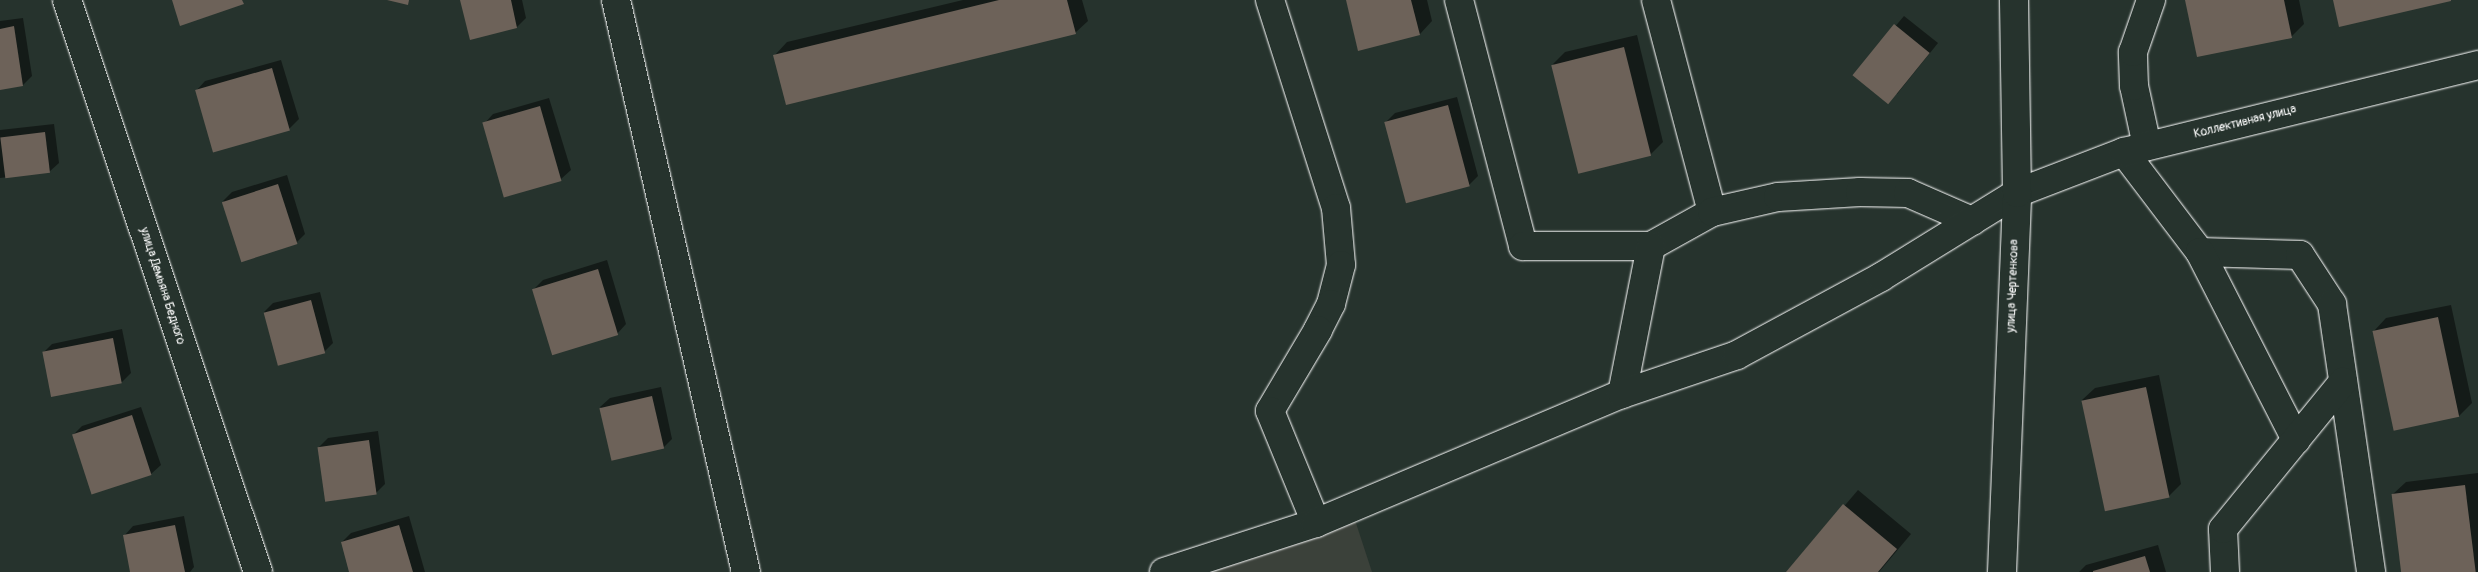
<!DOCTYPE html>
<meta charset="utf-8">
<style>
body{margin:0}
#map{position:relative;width:2478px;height:572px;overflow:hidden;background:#26332d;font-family:Pangolin,sans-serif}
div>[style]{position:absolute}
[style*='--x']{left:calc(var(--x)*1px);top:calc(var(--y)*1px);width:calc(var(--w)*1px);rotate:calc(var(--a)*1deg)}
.built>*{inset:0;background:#3b413a}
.shadow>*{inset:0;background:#0007}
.building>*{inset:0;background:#6d6259;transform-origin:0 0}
.roads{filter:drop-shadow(0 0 1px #fff) drop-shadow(0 0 1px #fff)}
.street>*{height:28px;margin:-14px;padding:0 14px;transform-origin:14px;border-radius:14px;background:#26332d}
.secondary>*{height:28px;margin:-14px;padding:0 14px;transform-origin:14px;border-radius:14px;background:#26332d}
span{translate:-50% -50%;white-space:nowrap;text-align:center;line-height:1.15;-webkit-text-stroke:4px #26332d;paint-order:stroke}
.street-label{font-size:12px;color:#fff}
</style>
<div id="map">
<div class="built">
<div style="clip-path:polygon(1353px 514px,1372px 572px,1168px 572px)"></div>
</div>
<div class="shadow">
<div style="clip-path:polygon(462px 0,522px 0,526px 18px,517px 27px)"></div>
<div style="clip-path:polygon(963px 0,1082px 0,1088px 21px,1075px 33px,775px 55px,787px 42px)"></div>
<div style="clip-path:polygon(1347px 0,1427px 0,1432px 21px,1420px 34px)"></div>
<div style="clip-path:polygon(2186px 0,2299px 0,2304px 24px,2291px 37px)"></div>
<div style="clip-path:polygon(1904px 16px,1938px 43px,1897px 94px,1854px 75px)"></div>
<div style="clip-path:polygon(23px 18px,32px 76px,23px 85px,0 88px,0 21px)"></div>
<div style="clip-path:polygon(1637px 35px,1663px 142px,1650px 155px,1553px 64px,1565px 52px)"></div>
<div style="clip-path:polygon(281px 60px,299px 119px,289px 129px,196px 91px,205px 81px)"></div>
<div style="clip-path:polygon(1457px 97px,1478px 176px,1469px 185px,1386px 122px,1395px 113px)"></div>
<div style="clip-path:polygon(549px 98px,571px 170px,561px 179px,484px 124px,493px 114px)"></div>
<div style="clip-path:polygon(54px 124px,59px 163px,49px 172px,0 178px,0 130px)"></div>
<div style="clip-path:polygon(287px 175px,305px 234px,296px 243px,223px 201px,232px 192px)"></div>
<div style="clip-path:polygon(607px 260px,626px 324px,617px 334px,534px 289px,543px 280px)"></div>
<div style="clip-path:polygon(320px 292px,333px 343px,324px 352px,264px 312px,273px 303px)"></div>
<div style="clip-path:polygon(2451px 305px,2472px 403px,2459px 416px,2374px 331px,2386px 318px)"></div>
<div style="clip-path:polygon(122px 329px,131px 373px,122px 382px,43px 353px,52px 344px)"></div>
<div style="clip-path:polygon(2159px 375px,2181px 484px,2168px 497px,2082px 400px,2095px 388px)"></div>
<div style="clip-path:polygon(661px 387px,672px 439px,663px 448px,600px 407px,610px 398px)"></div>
<div style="clip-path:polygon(141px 407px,161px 465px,151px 474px,73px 435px,82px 426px)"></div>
<div style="clip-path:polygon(378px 431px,385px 484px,376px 493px,318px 448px,328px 438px)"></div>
<div style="clip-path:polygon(2478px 473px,2478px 572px,2402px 572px,2393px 494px,2406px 482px)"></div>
<div style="clip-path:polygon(1858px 490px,1911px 534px,1879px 572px,1788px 572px)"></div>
<div style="clip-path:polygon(184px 516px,194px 567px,190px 572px,131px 572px,124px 536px,133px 526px)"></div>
<div style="clip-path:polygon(409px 516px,425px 572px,351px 572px,342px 542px,351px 533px)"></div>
<div style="clip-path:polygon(2158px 545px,2166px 572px,2079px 572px,2086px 565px)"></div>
</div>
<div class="building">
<div style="clip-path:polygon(172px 0,242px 0,244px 4px,180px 26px)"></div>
<div style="clip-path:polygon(387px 0,409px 0,408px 5px)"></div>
<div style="clip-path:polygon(460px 0,511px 0,517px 28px,470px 40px)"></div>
<div style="clip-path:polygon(999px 0,1067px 0,1076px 34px,786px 105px,773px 55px)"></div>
<div style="clip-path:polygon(1346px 0,1411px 0,1420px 35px,1358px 51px)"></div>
<div style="clip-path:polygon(2185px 0,2284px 0,2292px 38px,2197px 57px)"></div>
<div style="clip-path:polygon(2333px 0,2451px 0,2451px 1px,2339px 27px)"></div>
<div style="left:1894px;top:24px;width:46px;height:66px;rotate:39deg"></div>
<div style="clip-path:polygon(14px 26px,23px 86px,0 90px,0 29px)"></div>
<div style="left:1624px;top:47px;width:112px;height:75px;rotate:76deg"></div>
<div style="left:272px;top:68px;width:65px;height:80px;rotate:74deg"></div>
<div style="left:1448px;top:105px;width:84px;height:66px;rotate:75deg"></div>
<div style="left:540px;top:106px;width:78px;height:60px;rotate:74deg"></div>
<div style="left:45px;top:132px;width:41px;height:45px;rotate:83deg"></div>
<div style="left:278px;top:184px;width:63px;height:59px;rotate:72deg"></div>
<div style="left:598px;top:269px;width:69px;height:69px;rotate:73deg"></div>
<div style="left:311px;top:300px;width:55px;height:49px;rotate:75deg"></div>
<div style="left:2438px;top:317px;width:102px;height:67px;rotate:78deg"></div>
<div style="left:113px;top:338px;width:46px;height:72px;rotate:79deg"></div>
<div style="left:2146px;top:387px;width:113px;height:66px;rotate:78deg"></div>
<div style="left:652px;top:396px;width:54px;height:54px;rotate:77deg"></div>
<div style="left:132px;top:415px;width:63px;height:63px;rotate:72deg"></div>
<div style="left:369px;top:440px;width:55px;height:52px;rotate:82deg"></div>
<div style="left:2465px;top:485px;width:88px;height:74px;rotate:83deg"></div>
<div style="clip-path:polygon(1843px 504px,1897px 549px,1878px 572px,1786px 572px)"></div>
<div style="clip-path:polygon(175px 525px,185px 572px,130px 572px,123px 535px)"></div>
<div style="clip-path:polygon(399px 525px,413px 572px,349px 572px,341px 542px)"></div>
<div style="clip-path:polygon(2145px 556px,2150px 572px,2093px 572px,2093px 571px)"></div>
</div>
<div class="roads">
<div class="street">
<div style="--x:67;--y:0;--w:603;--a:71.54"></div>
<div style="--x:616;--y:0;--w:587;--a:77.2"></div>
<div style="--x:1270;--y:0;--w:218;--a:72.4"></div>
<div style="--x:1336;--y:208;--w:57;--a:85"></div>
<div style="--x:1341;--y:265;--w:40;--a:104.4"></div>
<div style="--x:1331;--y:304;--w:29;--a:117"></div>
<div style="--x:1318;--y:330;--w:94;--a:120.7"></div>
<div style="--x:1270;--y:411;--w:121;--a:67.7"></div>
<div style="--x:1459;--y:0;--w:254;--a:75.4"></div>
<div style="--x:1523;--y:246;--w:128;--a:0"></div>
<div style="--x:1651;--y:246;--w:70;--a:-29.1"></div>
<div style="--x:1712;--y:212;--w:219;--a:-104.8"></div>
<div style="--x:2147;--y:146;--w:61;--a:-102.2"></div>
<div style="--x:2134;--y:86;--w:34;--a:-92"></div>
<div style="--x:2133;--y:52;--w:55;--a:-70.9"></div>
<div style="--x:2124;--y:152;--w:126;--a:52.8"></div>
<div style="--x:2200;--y:252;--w:100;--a:1.7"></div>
<div style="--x:2300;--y:255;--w:59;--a:56.9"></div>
<div style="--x:2332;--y:304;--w:271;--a:81.7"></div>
<div style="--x:1712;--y:212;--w:68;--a:-12.8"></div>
<div style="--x:1778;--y:197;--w:82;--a:-3.5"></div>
<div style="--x:1860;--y:192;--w:48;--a:1.2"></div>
<div style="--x:1908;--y:193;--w:70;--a:23.6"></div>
<div style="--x:2200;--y:252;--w:211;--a:62.9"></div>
<div style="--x:1622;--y:394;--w:151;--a:-78.9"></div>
<div style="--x:2225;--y:572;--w:43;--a:-92.7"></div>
<div style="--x:2223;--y:529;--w:190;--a:-50.8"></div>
</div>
<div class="secondary">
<div style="--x:1164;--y:572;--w:160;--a:-17.9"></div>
<div style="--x:1316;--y:523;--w:332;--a:-22.9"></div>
<div style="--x:1622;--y:394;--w:121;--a:-18.7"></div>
<div style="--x:1737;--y:355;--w:164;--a:-28.4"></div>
<div style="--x:1881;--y:277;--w:160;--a:-31.7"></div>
<div style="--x:2017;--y:193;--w:115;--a:-21"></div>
<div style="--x:2124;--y:152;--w:365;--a:-13.8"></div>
<div style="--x:2002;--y:572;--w:379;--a:-87.7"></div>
<div style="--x:2017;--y:193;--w:193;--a:-90.9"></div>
</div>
</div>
<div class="street-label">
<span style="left:2245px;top:122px;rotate:-14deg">Коллективная улица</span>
<span style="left:162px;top:286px;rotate:72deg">улица Демьяна Бедного</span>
<span style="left:2013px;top:286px;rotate:-88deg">улица Чертенкова</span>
</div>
</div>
